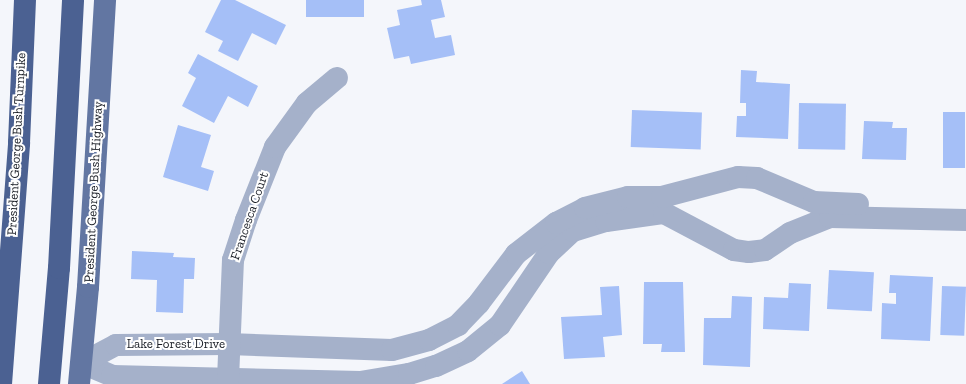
<!DOCTYPE html>
<style>
body{margin:0}
#map{position:relative;width:966px;height:384px;overflow:hidden;background:#f4f6fb;font-family:"Zilla Slab",serif}
div>[style]{position:absolute}
[style*='--x']{left:calc(var(--x)*1px);top:calc(var(--y)*1px);width:calc(var(--w)*1px);rotate:calc(var(--a)*1deg)}
.building>*{inset:0;background:#a5bff7;transform-origin:0 0}
.minor>*{height:22px;margin:-11px;padding:0 11px;transform-origin:11px;border-radius:11px;background:#a5b1ca}
.major>*{height:22px;margin:-11px;padding:0 11px;transform-origin:11px;border-radius:11px;background:#6276a2}
.highway>*{height:22px;margin:-11px;padding:0 11px;transform-origin:11px;border-radius:11px;background:#4b6192}
span{translate:-50% -50%;white-space:nowrap;text-align:center;line-height:1.15;-webkit-text-stroke:4px #fff;paint-order:stroke}
.street-label{font-size:13px;color:#171b23}
</style>
<div id="map">
<div class="building">
<div style="clip-path:polygon(221px 0,235px 0,286px 25px,276px 45px,252px 33px,238px 61px,218px 51px,223px 41px,205px 32px)"></div>
<div style="left:306px;top:0;width:58px;height:17px"></div>
<div style="clip-path:polygon(421px 0,441px 0,445px 17px,431px 20px,435px 38px,451px 35px,455px 55px,411px 64px,409px 56px,394px 59px,387px 28px,400px 25px,397px 10px,422px 5px)"></div>
<div style="clip-path:polygon(198px 54px,258px 86px,248px 107px,228px 96px,214px 123px,182px 106px,196px 78px,188px 73px)"></div>
<div style="clip-path:polygon(741px 70px,757px 71px,756px 82px,790px 84px,788px 139px,736px 137px,737px 116px,746px 116px,746px 103px,740px 103px)"></div>
<div style="left:799px;top:103px;width:47px;height:46px;rotate:1deg"></div>
<div style="left:632px;top:110px;width:70px;height:37px;rotate:2deg"></div>
<div style="left:943px;top:112px;width:22px;height:56px"></div>
<div style="clip-path:polygon(864px 121px,893px 122px,892px 128px,907px 128px,906px 160px,862px 159px)"></div>
<div style="clip-path:polygon(178px 125px,211px 135px,201px 167px,214px 171px,208px 191px,163px 177px)"></div>
<div style="clip-path:polygon(132px 251px,174px 253px,173px 257px,195px 258px,194px 279px,184px 279px,183px 313px,156px 312px,157px 280px,131px 279px)"></div>
<div style="left:829px;top:270px;width:45px;height:39px;rotate:3deg"></div>
<div style="clip-path:polygon(890px 275px,933px 277px,930px 341px,881px 339px,882px 303px,896px 304px,896px 293px,889px 293px)"></div>
<div style="clip-path:polygon(644px 282px,683px 282px,685px 352px,661px 352px,662px 344px,643px 344px)"></div>
<div style="clip-path:polygon(789px 283px,811px 284px,809px 331px,763px 329px,764px 297px,788px 298px)"></div>
<div style="clip-path:polygon(619px 286px,622px 335px,603px 337px,605px 357px,564px 359px,561px 317px,602px 315px,600px 287px)"></div>
<div style="left:942px;top:286px;width:24px;height:49px;rotate:2deg"></div>
<div style="clip-path:polygon(732px 296px,752px 297px,750px 367px,703px 365px,704px 318px,731px 318px)"></div>
<div style="clip-path:polygon(522px 371px,530px 384px,502px 384px)"></div>
</div>
<div class="minor">
<div style="--x:82;--y:363;--w:33;--a:23"></div>
<div style="--x:112;--y:376;--w:248;--a:1.4"></div>
<div style="--x:360;--y:382;--w:50;--a:-9.3"></div>
<div style="--x:409;--y:374;--w:28;--a:-17"></div>
<div style="--x:436;--y:366;--w:35;--a:-25"></div>
<div style="--x:468;--y:351;--w:41;--a:-39.1"></div>
<div style="--x:500;--y:325;--w:87;--a:-55.8"></div>
<div style="--x:549;--y:253;--w:33;--a:-43"></div>
<div style="--x:573;--y:231;--w:34;--a:-17"></div>
<div style="--x:606;--y:221;--w:59;--a:-7.9"></div>
<div style="--x:664;--y:213;--w:79;--a:27.9"></div>
<div style="--x:734;--y:250;--w:15;--a:8"></div>
<div style="--x:749;--y:252;--w:16;--a:-7"></div>
<div style="--x:765;--y:250;--w:30;--a:-34"></div>
<div style="--x:790;--y:233;--w:43;--a:-21.8"></div>
<div style="--x:830;--y:217;--w:136;--a:1.3"></div>
<div style="--x:82;--y:363;--w:38;--a:-28"></div>
<div style="--x:116;--y:345;--w:112;--a:-0.5"></div>
<div style="--x:228;--y:344;--w:164;--a:2.1"></div>
<div style="--x:392;--y:350;--w:38;--a:-15"></div>
<div style="--x:429;--y:340;--w:33;--a:-27"></div>
<div style="--x:458;--y:325;--w:30;--a:-46"></div>
<div style="--x:479;--y:303;--w:61;--a:-52.9"></div>
<div style="--x:516;--y:254;--w:51;--a:-37.8"></div>
<div style="--x:556;--y:223;--w:33;--a:-27"></div>
<div style="--x:585;--y:208;--w:44;--a:-14.3"></div>
<div style="--x:628;--y:197;--w:34;--a:0"></div>
<div style="--x:662;--y:197;--w:79;--a:-14.7"></div>
<div style="--x:738;--y:177;--w:19;--a:3"></div>
<div style="--x:757;--y:178;--w:62;--a:22.8"></div>
<div style="--x:814;--y:202;--w:44;--a:2.6"></div>
<div style="--x:228;--y:379;--w:119;--a:-87.6"></div>
<div style="--x:233;--y:260;--w:42;--a:-72"></div>
<div style="--x:246;--y:220;--w:79;--a:-68.3"></div>
<div style="--x:275;--y:147;--w:54;--a:-54"></div>
<div style="--x:307;--y:103;--w:39;--a:-40"></div>
</div>
<div class="major">
<div style="--x:79;--y:384;--w:97;--a:-84.7"></div>
<div style="--x:88;--y:287;--w:288;--a:-86.6"></div>
</div>
<div class="highway">
<div style="--x:1;--y:384;--w:242;--a:-85.7"></div>
<div style="--x:19;--y:143;--w:143;--a:-87.6"></div>
<div style="--x:49;--y:384;--w:116;--a:-85.1"></div>
<div style="--x:59;--y:268;--w:268;--a:-87"></div>
</div>
<div class="street-label">
<span style="left:17px;top:144px;rotate:-87deg">President George Bush Turnpike</span>
<span style="left:94px;top:192px;rotate:-87deg">President George Bush Highway</span>
<span style="left:250px;top:216px;rotate:-71deg">Francesca Court</span>
<span style="left:176px;top:344px">Lake Forest Drive</span>
</div>
</div>
